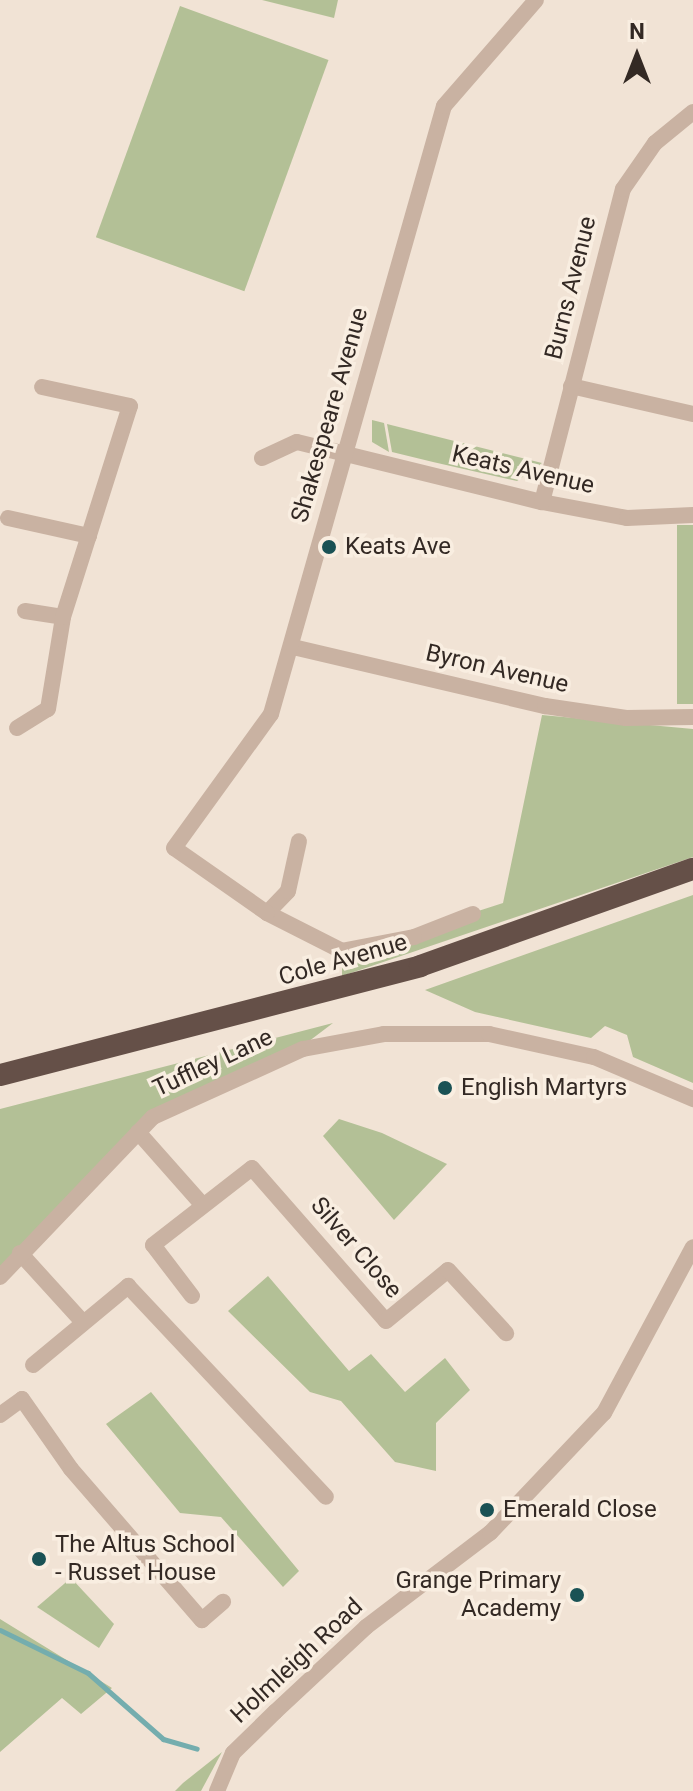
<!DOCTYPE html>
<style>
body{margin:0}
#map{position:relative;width:693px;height:1791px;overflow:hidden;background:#f1e3d5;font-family:Roboto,sans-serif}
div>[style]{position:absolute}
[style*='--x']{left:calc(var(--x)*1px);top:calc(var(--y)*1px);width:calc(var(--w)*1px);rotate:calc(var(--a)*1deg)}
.green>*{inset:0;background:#b3c096;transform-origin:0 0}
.stream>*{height:5px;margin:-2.5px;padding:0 2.5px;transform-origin:2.5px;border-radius:2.5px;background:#74adae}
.minor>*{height:16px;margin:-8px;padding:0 8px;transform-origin:8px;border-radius:8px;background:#c9b2a2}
.trunk>*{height:22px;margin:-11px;padding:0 11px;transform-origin:11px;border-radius:11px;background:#655048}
.dots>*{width:22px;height:22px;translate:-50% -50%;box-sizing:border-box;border:4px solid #f9eee1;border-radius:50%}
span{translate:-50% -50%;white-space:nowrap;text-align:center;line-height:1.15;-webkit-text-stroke:7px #f9eee1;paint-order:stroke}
.street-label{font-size:24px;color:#332924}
.poi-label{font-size:24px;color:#332924}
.left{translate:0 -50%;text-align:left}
.right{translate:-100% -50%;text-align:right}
.north{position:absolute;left:597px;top:16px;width:80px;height:80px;-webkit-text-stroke:6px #f9eee1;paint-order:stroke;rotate:0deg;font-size:22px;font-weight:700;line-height:32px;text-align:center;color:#332924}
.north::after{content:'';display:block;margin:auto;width:28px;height:36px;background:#332924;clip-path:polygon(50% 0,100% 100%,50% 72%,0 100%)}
</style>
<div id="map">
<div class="green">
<div style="clip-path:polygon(262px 0,338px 0,334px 18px)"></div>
<div style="left:180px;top:6px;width:158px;height:246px;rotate:20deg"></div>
<div style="clip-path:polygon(372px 420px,384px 423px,389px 452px,372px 442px)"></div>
<div style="clip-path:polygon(387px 424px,542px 463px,517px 481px,433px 462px,392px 452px)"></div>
<div style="left:693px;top:525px;width:179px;height:16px;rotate:90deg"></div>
<div style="clip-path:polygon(542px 715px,693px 729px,693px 857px,342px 976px,342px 955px,503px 903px)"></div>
<div style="clip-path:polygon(693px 895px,693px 1083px,633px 1057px,627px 1035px,605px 1026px,591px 1038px,475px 1012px,425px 990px)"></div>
<div style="clip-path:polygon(333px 1023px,296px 1051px,153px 1117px,0 1273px,0 1109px)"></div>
<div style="clip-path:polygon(339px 1119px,382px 1133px,447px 1164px,394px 1220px,323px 1136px)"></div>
<div style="clip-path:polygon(268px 1276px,349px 1371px,371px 1354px,405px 1392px,445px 1358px,470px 1390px,436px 1423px,436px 1471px,395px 1462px,341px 1401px,310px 1392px,228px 1311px)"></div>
<div style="clip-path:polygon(151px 1392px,299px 1571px,283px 1587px,221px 1517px,180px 1513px,106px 1424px)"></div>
<div style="clip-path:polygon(71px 1578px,114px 1624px,99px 1648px,37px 1607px)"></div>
<div style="clip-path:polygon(0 1619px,112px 1688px,81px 1714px,62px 1698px,0 1752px)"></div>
<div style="clip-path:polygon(222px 1752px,201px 1791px,175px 1791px,183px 1783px)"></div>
</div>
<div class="stream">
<div style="--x:0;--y:1630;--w:98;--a:26"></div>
<div style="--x:88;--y:1673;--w:100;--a:41.3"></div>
<div style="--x:163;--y:1739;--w:35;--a:16"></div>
</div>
<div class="minor">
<div style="--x:571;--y:386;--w:125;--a:12.9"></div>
<div style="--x:262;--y:458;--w:38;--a:-25"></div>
<div style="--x:297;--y:442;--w:252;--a:13.8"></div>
<div style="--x:542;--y:502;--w:86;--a:10.7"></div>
<div style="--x:627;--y:518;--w:66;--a:-2.6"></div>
<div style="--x:542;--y:502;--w:323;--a:-75.5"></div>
<div style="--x:623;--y:189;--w:56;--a:-55.2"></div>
<div style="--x:655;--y:143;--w:49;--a:-39.2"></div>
<div style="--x:8;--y:518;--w:83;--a:12.5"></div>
<div style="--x:25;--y:611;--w:38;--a:9"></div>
<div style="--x:293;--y:647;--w:259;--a:13.2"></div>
<div style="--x:545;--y:706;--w:82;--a:8.4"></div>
<div style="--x:626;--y:718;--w:67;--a:-0.9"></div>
<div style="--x:17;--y:728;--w:36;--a:-32"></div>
<div style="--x:48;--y:709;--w:93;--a:-80.7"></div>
<div style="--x:63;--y:617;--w:221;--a:-72.4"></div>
<div style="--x:130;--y:406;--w:90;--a:-167.8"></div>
<div style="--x:267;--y:913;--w:30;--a:-46"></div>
<div style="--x:288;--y:891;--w:51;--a:-77.6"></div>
<div style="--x:473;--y:914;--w:63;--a:158.7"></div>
<div style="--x:414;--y:937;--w:73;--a:169"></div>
<div style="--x:342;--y:951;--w:84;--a:-153.1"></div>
<div style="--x:267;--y:913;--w:113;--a:-145"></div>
<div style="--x:174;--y:848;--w:165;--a:-54.1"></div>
<div style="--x:271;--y:714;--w:632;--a:-74.12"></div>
<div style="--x:444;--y:106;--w:140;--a:-49"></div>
<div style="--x:138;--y:1132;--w:94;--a:48.5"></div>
<div style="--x:20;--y:1253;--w:89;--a:47.7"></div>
<div style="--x:0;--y:1277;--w:221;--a:-46.3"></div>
<div style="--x:153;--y:1117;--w:165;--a:-24.4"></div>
<div style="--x:303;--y:1049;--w:82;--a:-10.5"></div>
<div style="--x:384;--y:1034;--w:105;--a:0"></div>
<div style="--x:489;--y:1034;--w:107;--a:12.4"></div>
<div style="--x:594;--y:1057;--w:108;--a:23"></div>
<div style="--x:192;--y:1296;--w:64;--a:-127.4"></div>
<div style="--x:153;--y:1245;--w:125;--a:-37.9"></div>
<div style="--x:252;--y:1168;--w:203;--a:48.8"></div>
<div style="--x:386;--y:1321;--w:80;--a:-39.4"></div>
<div style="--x:448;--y:1270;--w:86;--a:47.4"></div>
<div style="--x:33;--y:1365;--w:124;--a:-39.7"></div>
<div style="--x:128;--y:1286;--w:289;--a:46.8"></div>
<div style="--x:0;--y:1415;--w:27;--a:-36"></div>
<div style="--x:22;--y:1399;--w:85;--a:55"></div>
<div style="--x:71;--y:1469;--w:200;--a:49.1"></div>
<div style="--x:202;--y:1620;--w:28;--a:-41"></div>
<div style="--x:217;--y:1791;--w:41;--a:-67.2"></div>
<div style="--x:233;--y:1753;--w:59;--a:-44.3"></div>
<div style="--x:275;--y:1712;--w:125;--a:-43"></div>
<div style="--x:366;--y:1627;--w:156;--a:-37.2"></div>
<div style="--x:490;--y:1533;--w:166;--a:-46.5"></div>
<div style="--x:604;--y:1413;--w:188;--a:-61.8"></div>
</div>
<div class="trunk">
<div style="--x:0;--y:1075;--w:434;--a:-14.5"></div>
<div style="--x:420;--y:966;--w:290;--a:-19.6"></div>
</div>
<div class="dots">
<div style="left:329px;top:547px;background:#1a5255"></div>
<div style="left:445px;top:1088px;background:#1a5255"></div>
<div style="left:487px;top:1510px;background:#1a5255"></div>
<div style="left:39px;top:1559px;background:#1a5255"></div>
<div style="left:577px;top:1595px;background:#1a5255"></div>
</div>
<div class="street-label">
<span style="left:571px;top:288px;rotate:-76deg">Burns Avenue</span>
<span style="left:330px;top:415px;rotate:-74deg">Shakespeare Avenue</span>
<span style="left:523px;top:470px;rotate:13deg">Keats Avenue</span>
<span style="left:497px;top:669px;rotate:13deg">Byron Avenue</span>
<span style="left:343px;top:960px;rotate:-16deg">Cole Avenue</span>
<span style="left:213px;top:1063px;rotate:-25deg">Tuffley Lane</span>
<span style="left:356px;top:1248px;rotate:49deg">Silver Close</span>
<span style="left:297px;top:1661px;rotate:-43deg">Holmleigh Road</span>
</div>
<div class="poi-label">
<span class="left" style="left:345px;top:547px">Keats Ave</span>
<span class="left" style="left:461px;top:1088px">English Martyrs</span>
<span class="left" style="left:503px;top:1510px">Emerald Close</span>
<span class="left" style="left:55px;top:1559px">The Altus School<br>- Russet House</span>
<span class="right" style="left:561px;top:1595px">Grange Primary<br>Academy</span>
</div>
<div class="north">N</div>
</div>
